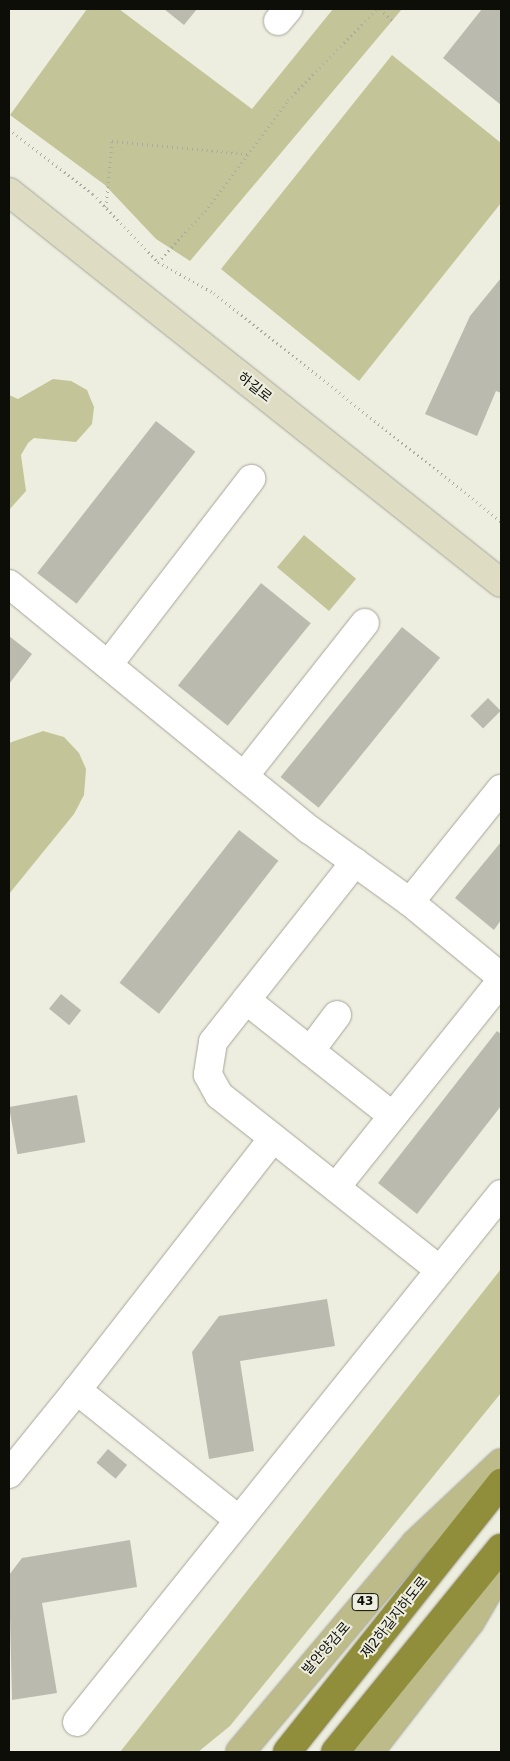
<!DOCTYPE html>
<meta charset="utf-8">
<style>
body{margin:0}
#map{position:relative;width:510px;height:1761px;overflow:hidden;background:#eeeee0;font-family:"DejaVu Sans","Noto Sans KR",sans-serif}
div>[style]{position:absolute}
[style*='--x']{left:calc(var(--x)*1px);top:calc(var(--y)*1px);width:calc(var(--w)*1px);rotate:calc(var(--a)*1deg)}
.green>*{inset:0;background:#c4c499;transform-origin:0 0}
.building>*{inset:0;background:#babbae;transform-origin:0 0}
.path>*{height:3px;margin-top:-1.5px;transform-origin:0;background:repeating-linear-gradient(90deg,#aaaa9e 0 1px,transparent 0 5px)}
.roads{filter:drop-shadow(0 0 1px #a5a598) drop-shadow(0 0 1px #a5a598)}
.street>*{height:28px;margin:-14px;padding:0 14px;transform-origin:14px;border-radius:14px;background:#fff}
.secondary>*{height:28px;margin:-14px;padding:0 14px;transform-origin:14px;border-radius:14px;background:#deddc4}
.primary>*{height:28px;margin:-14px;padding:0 14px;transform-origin:14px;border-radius:14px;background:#bcbb89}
.highway>*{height:28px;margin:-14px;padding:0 14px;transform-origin:14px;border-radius:14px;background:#908e3b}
span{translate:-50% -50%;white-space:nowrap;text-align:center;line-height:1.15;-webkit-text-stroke:4px #eeeee0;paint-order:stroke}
.shield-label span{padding:1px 4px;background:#eeeee0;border:1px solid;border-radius:4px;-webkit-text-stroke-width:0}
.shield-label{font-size:12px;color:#0e0e09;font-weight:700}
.street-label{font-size:14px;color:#0e0e09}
.frame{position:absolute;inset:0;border:10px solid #0e0e09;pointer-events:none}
</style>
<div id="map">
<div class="green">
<div style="clip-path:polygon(87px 9px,119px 9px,252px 109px,333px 9px,402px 9px,190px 261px,156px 239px,105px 185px,10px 115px)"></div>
<div style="clip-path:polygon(392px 55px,501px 143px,501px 203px,359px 381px,221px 269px)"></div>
<div style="clip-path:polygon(53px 379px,71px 381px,87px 390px,94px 407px,92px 424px,76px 442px,34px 438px,28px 443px,21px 455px,26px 491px,9px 510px,9px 395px,18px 399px)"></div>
<div style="left:304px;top:535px;width:68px;height:42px;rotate:40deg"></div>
<div style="clip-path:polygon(43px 731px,64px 737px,79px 753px,86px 769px,84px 795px,74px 814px,9px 894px,9px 743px)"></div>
<div style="clip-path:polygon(501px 1269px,501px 1393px,230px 1726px,198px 1752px,120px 1752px)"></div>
</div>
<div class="building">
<div style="clip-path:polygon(164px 9px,197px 9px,184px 25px)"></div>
<div style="clip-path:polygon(482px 9px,501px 9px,501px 105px,443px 58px)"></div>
<div style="clip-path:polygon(501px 278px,501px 393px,496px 391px,477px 436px,425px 414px,470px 316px)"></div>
<div style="left:156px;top:421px;width:50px;height:193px;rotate:38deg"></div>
<div style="left:261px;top:583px;width:64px;height:132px;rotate:39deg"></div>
<div style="left:402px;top:627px;width:49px;height:193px;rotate:39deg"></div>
<div style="clip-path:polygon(9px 636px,32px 654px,9px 684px)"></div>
<div style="left:488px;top:698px;width:18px;height:25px;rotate:45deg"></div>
<div style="left:239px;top:830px;width:50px;height:194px;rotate:38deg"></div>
<div style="clip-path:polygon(501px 842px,501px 920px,494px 930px,455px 898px)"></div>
<div style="left:61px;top:994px;width:26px;height:19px;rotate:39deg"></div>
<div style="clip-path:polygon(497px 1031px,501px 1034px,501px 1106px,417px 1214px,378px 1183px)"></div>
<div style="left:77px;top:1095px;width:48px;height:69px;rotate:80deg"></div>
<div style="clip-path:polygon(327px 1299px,335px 1346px,240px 1361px,254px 1451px,209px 1459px,192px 1352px,219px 1316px)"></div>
<div style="left:108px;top:1449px;width:25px;height:18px;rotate:40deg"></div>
<div style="clip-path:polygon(130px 1540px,137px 1587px,42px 1603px,57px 1693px,12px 1700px,9px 1575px,22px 1558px)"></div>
</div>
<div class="path">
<div style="--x:380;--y:9;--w:18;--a:43"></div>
<div style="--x:9;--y:129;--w:106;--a:37.7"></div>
<div style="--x:93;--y:194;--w:94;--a:46.3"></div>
<div style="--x:158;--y:262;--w:69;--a:-47.3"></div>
<div style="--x:205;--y:211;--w:139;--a:-53.2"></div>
<div style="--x:288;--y:100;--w:127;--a:-45.6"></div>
<div style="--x:106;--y:207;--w:66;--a:-84.8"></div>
<div style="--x:112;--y:141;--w:136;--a:5.5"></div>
<div style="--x:158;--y:262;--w:64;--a:29"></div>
<div style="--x:214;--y:293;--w:367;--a:38.5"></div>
</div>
<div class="roads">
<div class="street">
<div style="--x:278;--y:21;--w:16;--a:-50"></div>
<div style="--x:9;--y:584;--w:389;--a:39.3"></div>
<div style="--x:310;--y:830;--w:123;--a:35.8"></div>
<div style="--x:410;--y:902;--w:145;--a:-51.2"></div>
<div style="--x:108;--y:665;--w:235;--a:-52.4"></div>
<div style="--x:244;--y:776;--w:195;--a:-51.7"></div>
<div style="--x:355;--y:862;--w:229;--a:128.3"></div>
<div style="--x:213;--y:1042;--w:33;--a:99"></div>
<div style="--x:208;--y:1075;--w:23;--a:61"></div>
<div style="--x:219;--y:1095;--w:282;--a:38.4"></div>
<div style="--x:410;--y:902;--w:118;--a:39.5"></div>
<div style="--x:246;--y:1000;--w:187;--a:38.3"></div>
<div style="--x:310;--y:1051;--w:45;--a:-53.1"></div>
<div style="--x:336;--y:1187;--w:264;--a:-51.3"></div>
<div style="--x:9;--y:1474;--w:108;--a:-51"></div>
<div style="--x:239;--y:1520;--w:208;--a:-141.3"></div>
<div style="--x:77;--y:1390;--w:319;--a:-52.1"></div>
<div style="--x:77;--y:1722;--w:677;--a:-51.23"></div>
</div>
<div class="secondary">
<div style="--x:9;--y:192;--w:628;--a:38.47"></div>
</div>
<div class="primary">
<div style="--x:240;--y:1752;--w:272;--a:-49.9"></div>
<div style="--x:415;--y:1544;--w:118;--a:-43.3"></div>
<div style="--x:369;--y:1752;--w:165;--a:-52.2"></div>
<div style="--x:470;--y:1622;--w:61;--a:-59.7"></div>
</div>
<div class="highway">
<div style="--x:287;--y:1752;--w:344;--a:-51.5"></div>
<div style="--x:335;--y:1752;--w:263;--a:-50.9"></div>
</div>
</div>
<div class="shield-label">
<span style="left:365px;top:1602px">43</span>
</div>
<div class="street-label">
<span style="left:255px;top:387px;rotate:38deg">하길로</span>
<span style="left:394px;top:1617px;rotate:-52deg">제2하길지하도로</span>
<span style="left:326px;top:1648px;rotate:-49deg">발안양감로</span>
</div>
<div class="frame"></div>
</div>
